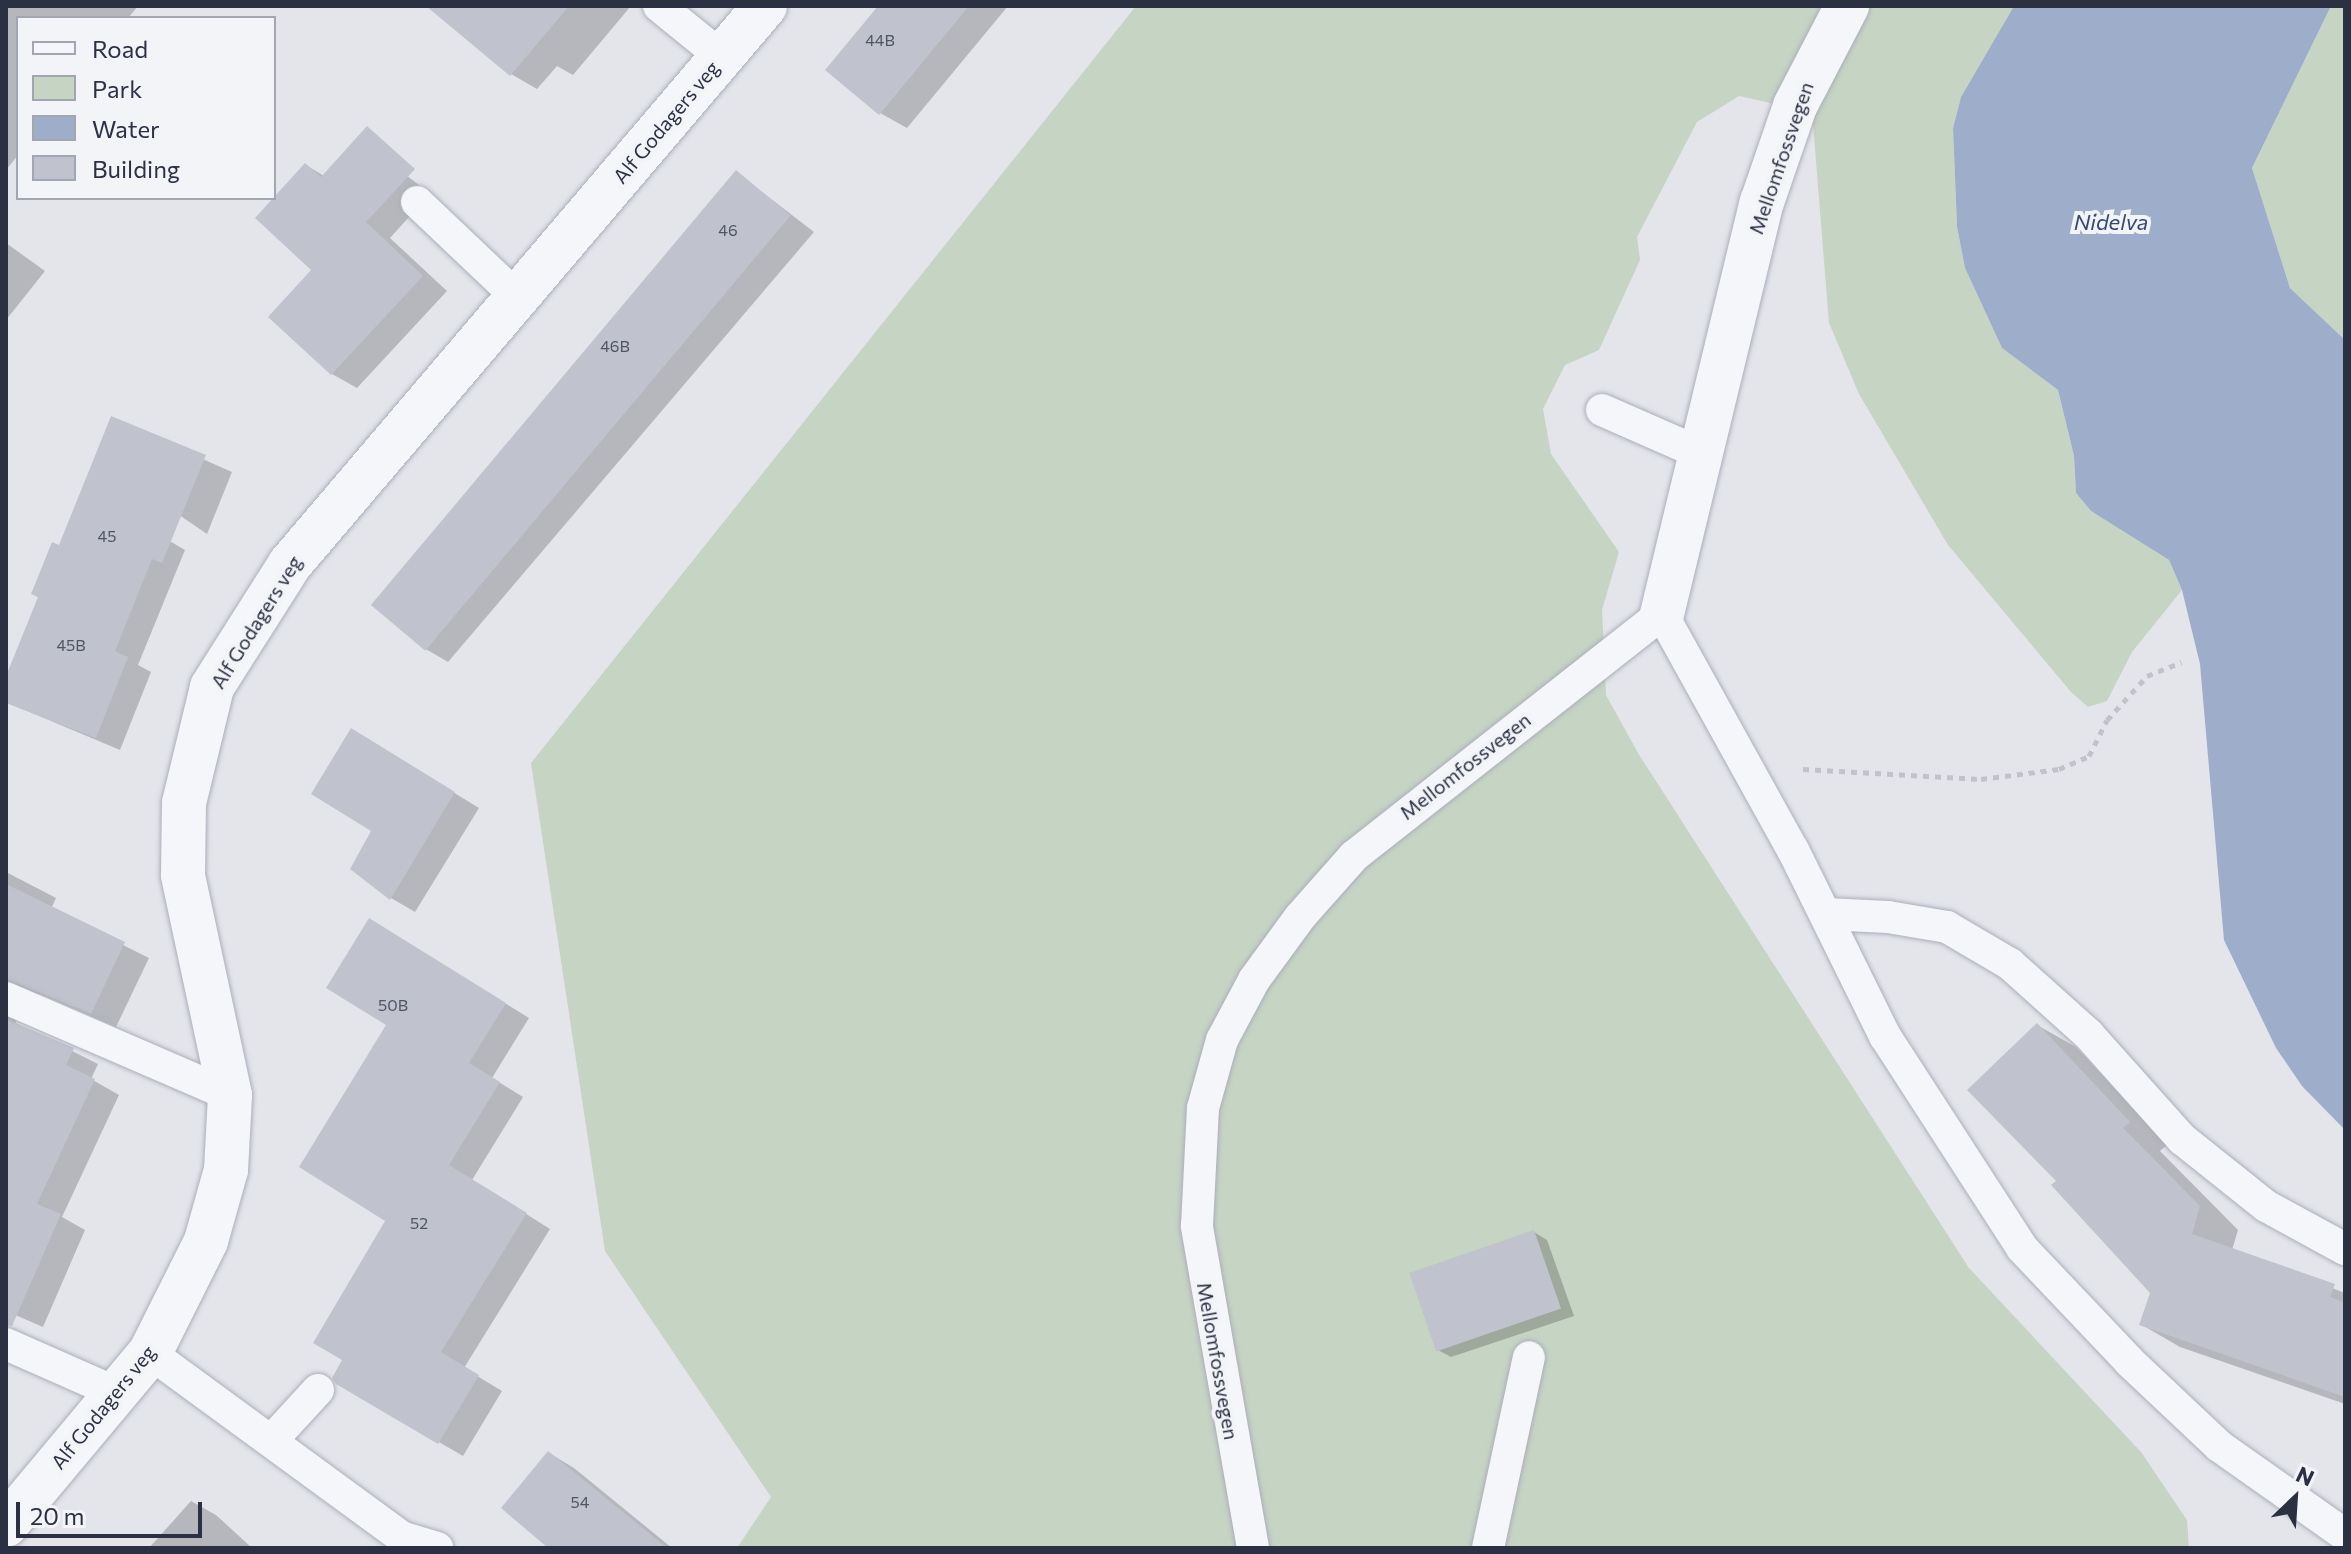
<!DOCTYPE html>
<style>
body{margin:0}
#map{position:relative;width:2351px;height:1554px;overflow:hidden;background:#e3e5eb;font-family:Commissioner,sans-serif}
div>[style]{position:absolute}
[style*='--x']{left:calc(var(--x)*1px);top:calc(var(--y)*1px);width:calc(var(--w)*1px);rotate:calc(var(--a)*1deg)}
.green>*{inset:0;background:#c6d4c4}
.water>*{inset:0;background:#9eaeca}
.shadow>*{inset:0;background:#0003}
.building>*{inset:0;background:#c0c3cd;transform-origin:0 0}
.path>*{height:5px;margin-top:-2.5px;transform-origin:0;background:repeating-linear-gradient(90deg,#c0c3ca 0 6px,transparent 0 12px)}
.roads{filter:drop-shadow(0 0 2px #acafb9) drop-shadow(0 0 2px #acafb9)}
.service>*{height:32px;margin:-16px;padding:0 16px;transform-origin:16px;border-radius:16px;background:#f5f6f9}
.minor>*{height:44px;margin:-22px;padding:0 22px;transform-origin:22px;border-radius:22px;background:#f5f6f9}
span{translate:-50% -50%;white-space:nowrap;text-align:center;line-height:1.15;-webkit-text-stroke:8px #f2f4f8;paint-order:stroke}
.number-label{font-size:16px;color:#505566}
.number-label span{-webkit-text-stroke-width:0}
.street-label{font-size:20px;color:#2b3043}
.water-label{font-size:22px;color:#354976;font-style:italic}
.frame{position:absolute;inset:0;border:8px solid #2b3043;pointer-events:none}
.legend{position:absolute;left:16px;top:16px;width:260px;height:184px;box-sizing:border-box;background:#f2f4f8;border:2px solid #a2a6b0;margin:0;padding:10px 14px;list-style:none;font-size:24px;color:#2b3043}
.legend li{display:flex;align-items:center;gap:16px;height:40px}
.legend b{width:40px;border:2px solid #a2a6b0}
.north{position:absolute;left:2255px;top:1458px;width:80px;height:80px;-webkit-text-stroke:6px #f2f4f8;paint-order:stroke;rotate:25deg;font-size:22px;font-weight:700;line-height:32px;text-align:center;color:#2b3043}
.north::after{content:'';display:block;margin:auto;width:28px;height:36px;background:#2b3043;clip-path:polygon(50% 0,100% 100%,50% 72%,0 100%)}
.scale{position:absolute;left:16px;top:1502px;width:186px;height:36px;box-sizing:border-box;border:4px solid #2b3043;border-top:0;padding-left:10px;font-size:24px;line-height:28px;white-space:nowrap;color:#2b3043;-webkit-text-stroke:6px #f2f4f8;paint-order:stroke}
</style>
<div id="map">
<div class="green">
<div style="clip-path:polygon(1136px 6px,2014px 6px,1961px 97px,1953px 128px,1957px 227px,1965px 268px,2002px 348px,2058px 390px,2074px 456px,2076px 493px,2091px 511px,2169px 560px,2182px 590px,2132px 652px,2107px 701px,2088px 707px,2071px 692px,1948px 545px,1859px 394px,1829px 323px,1813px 124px,1775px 104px,1739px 96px,1697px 122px,1637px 237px,1640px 260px,1599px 350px,1565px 365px,1543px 409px,1551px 454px,1619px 552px,1602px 610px,1606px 695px,1638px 753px,1969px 1268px,2141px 1452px,2187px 1520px,2189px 1548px,737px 1548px,771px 1497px,605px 1251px,531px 763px)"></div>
<div style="clip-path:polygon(2331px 6px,2345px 6px,2345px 340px,2290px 288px,2252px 168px)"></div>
</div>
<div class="water">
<div style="clip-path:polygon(2014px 6px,2331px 6px,2252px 168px,2290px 288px,2345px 340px,2345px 1130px,2302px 1086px,2276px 1048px,2224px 940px,2200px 664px,2182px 590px,2169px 560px,2091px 511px,2076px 493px,2074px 456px,2058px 390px,2002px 348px,1965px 268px,1957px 227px,1953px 128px,1961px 97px)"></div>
</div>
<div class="shadow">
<div style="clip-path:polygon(6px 6px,138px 6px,128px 18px,18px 18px,18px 155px,6px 170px)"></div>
<div style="clip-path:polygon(454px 6px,631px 6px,573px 75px,557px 66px,537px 89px,511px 74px)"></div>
<div style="clip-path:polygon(881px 6px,1008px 6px,907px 128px,880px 113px)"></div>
<div style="clip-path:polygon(381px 155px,430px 194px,390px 238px,447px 291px,357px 388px,332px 374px,314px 270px,306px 165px,324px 176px)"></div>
<div style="clip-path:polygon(736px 172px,814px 232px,448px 662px,424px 648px)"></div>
<div style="clip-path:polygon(6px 243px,45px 271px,6px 320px)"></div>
<div style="clip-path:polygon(112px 419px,232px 472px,207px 534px,96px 458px)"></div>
<div style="clip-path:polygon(161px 536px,185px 550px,138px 665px,151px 672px,120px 750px,6px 702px,6px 682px,60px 548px)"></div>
<div style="clip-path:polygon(376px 745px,479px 808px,415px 912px,391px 898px,374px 830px)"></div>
<div style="clip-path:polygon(6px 872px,56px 898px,51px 909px,149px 958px,116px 1027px,40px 994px,21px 996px,13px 1004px,16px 1023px,98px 1064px,91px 1079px,119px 1095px,62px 1217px,85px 1230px,43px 1327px,6px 1311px)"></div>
<div style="clip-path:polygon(394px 935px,529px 1018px,492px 1078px,523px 1097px,472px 1180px,550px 1229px,464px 1368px,502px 1391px,463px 1456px,337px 1383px,388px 1221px)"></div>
<div style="clip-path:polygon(2037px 1025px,2076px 1047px,2167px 1145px,2160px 1151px,2238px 1230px,2232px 1250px,2345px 1293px,2345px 1404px,2180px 1347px,2142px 1325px,2153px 1293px,2059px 1181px)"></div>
<div style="clip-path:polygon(1534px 1232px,1547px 1240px,1574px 1316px,1451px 1357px,1438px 1350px)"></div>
<div style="clip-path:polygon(549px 1453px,574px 1468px,672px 1548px,552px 1548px)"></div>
<div style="clip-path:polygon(191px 1501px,216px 1515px,252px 1548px,149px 1548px)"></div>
</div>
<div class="building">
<div style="clip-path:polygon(426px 6px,569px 6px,510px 76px)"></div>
<div style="clip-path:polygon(878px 6px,969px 6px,879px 115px,825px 70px)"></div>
<div style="clip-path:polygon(367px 126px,415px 169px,366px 222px,423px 276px,331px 375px,268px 317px,311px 270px,255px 218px,305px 163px,321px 177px)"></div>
<div style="left:736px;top:170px;width:71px;height:568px;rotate:40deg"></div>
<div style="clip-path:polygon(111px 416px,206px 455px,162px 563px,152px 559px,115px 651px,128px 657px,96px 738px,6px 703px,6px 676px,38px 597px,31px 594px,52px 542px,59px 545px)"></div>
<div style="clip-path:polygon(351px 728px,455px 792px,390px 900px,350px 869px,371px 831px,311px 794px)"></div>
<div style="clip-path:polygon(6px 884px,125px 942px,91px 1014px,6px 979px)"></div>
<div style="clip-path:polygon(369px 918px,506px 1003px,469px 1063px,500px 1082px,449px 1165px,527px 1213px,441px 1352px,479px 1375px,438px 1444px,336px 1384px,332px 1378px,342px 1360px,313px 1343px,385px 1221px,299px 1167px,386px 1025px,326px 988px)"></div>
<div style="clip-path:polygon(6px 1019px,74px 1048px,66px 1065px,95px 1079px,37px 1204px,61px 1214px,12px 1326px,6px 1325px)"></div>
<div style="clip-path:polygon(2037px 1023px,2130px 1122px,2123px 1128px,2200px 1206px,2192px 1234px,2335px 1284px,2330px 1297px,2345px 1303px,2345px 1397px,2139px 1325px,2150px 1293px,2051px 1185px,2056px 1181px,1967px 1090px)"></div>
<div style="left:1534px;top:1230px;width:83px;height:132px;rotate:71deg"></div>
<div style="clip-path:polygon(548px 1451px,590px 1485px,667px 1548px,548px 1548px,501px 1508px)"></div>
</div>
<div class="path">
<div style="--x:1803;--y:769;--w:178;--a:3.2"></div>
<div style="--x:1981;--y:779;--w:79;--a:-7.3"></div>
<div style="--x:2059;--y:769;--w:33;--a:-23"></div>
<div style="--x:2089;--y:756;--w:40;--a:-63.4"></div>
<div style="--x:2107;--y:720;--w:59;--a:-47.7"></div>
<div style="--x:2147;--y:676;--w:37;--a:-22"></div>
</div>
<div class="roads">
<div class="service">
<div style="--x:659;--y:6;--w:81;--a:39"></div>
<div style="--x:417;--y:202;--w:138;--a:43.5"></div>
<div style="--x:1602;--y:410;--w:109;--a:23.7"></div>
<div style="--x:1826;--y:914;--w:62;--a:2.8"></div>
<div style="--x:1888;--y:917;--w:60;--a:9.6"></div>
<div style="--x:1947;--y:927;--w:73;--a:30.4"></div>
<div style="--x:2010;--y:964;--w:106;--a:41.9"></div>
<div style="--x:2089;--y:1035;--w:140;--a:48.2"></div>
<div style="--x:2182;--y:1139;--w:107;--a:38.6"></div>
<div style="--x:2266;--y:1206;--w:90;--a:28.6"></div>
<div style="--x:6;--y:998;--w:244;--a:23.4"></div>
<div style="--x:6;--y:1344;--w:121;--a:23.8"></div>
<div style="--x:150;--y:1353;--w:311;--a:36.2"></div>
<div style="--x:401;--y:1537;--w:38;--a:17"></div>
<div style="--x:272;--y:1440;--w:68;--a:-47.4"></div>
<div style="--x:1253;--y:1548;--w:327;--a:-99.9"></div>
<div style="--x:1197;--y:1226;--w:118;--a:-87.1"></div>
<div style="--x:1203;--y:1108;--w:71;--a:-74.4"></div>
<div style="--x:1222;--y:1040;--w:68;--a:-61.9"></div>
<div style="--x:1254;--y:980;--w:78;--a:-53.9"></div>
<div style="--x:1300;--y:917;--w:81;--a:-48.5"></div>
<div style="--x:1354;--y:856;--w:392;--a:-38.2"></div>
<div style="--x:1662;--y:614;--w:270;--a:61"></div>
<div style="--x:1793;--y:850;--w:208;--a:63.7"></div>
<div style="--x:1885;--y:1036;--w:252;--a:57.1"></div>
<div style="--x:2022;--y:1248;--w:157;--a:46.5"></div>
<div style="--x:2130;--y:1362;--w:122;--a:43.3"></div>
<div style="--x:2219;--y:1446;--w:154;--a:35.2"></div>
<div style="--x:1488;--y:1548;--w:195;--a:-77.9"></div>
</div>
<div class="minor">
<div style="--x:1662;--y:614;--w:424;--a:-76.4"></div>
<div style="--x:1762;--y:202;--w:102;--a:-71"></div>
<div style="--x:1795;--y:106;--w:113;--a:-62.5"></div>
<div style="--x:6;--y:1525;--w:224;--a:-50.1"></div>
<div style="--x:150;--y:1353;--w:125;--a:-63.4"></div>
<div style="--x:206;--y:1241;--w:74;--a:-74.3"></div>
<div style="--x:226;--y:1170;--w:75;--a:-86.9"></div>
<div style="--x:230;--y:1095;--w:225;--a:-102.1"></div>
<div style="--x:183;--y:875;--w:72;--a:-89.2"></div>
<div style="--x:184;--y:803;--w:119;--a:-76.4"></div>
<div style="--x:212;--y:687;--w:146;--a:-57.6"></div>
<div style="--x:290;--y:564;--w:733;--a:-49.59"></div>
</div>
</div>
<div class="number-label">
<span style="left:880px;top:40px">44B</span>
<span style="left:728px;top:230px">46</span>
<span style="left:615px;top:346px">46B</span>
<span style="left:107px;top:536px">45</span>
<span style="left:71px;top:645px">45B</span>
<span style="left:393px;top:1005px">50B</span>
<span style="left:419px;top:1223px">52</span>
<span style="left:580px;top:1502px">54</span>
</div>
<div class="street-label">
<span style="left:666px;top:122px;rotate:-50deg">Alf Godagers veg</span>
<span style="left:1781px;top:158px;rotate:-71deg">Mellomfossvegen</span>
<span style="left:256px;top:622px;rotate:-58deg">Alf Godagers veg</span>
<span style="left:1465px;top:766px;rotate:-38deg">Mellomfossvegen</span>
<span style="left:1218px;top:1361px;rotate:80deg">Mellomfossvegen</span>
<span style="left:103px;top:1407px;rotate:-51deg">Alf Godagers veg</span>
</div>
<div class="water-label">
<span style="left:2111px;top:222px">Nidelva</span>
</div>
<div class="frame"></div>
<ul class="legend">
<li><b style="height:10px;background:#f5f6f9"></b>Road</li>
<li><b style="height:22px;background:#c6d4c4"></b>Park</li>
<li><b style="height:22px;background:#9eaeca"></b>Water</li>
<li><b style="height:22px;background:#c0c3cd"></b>Building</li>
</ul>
<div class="north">N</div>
<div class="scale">20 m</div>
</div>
